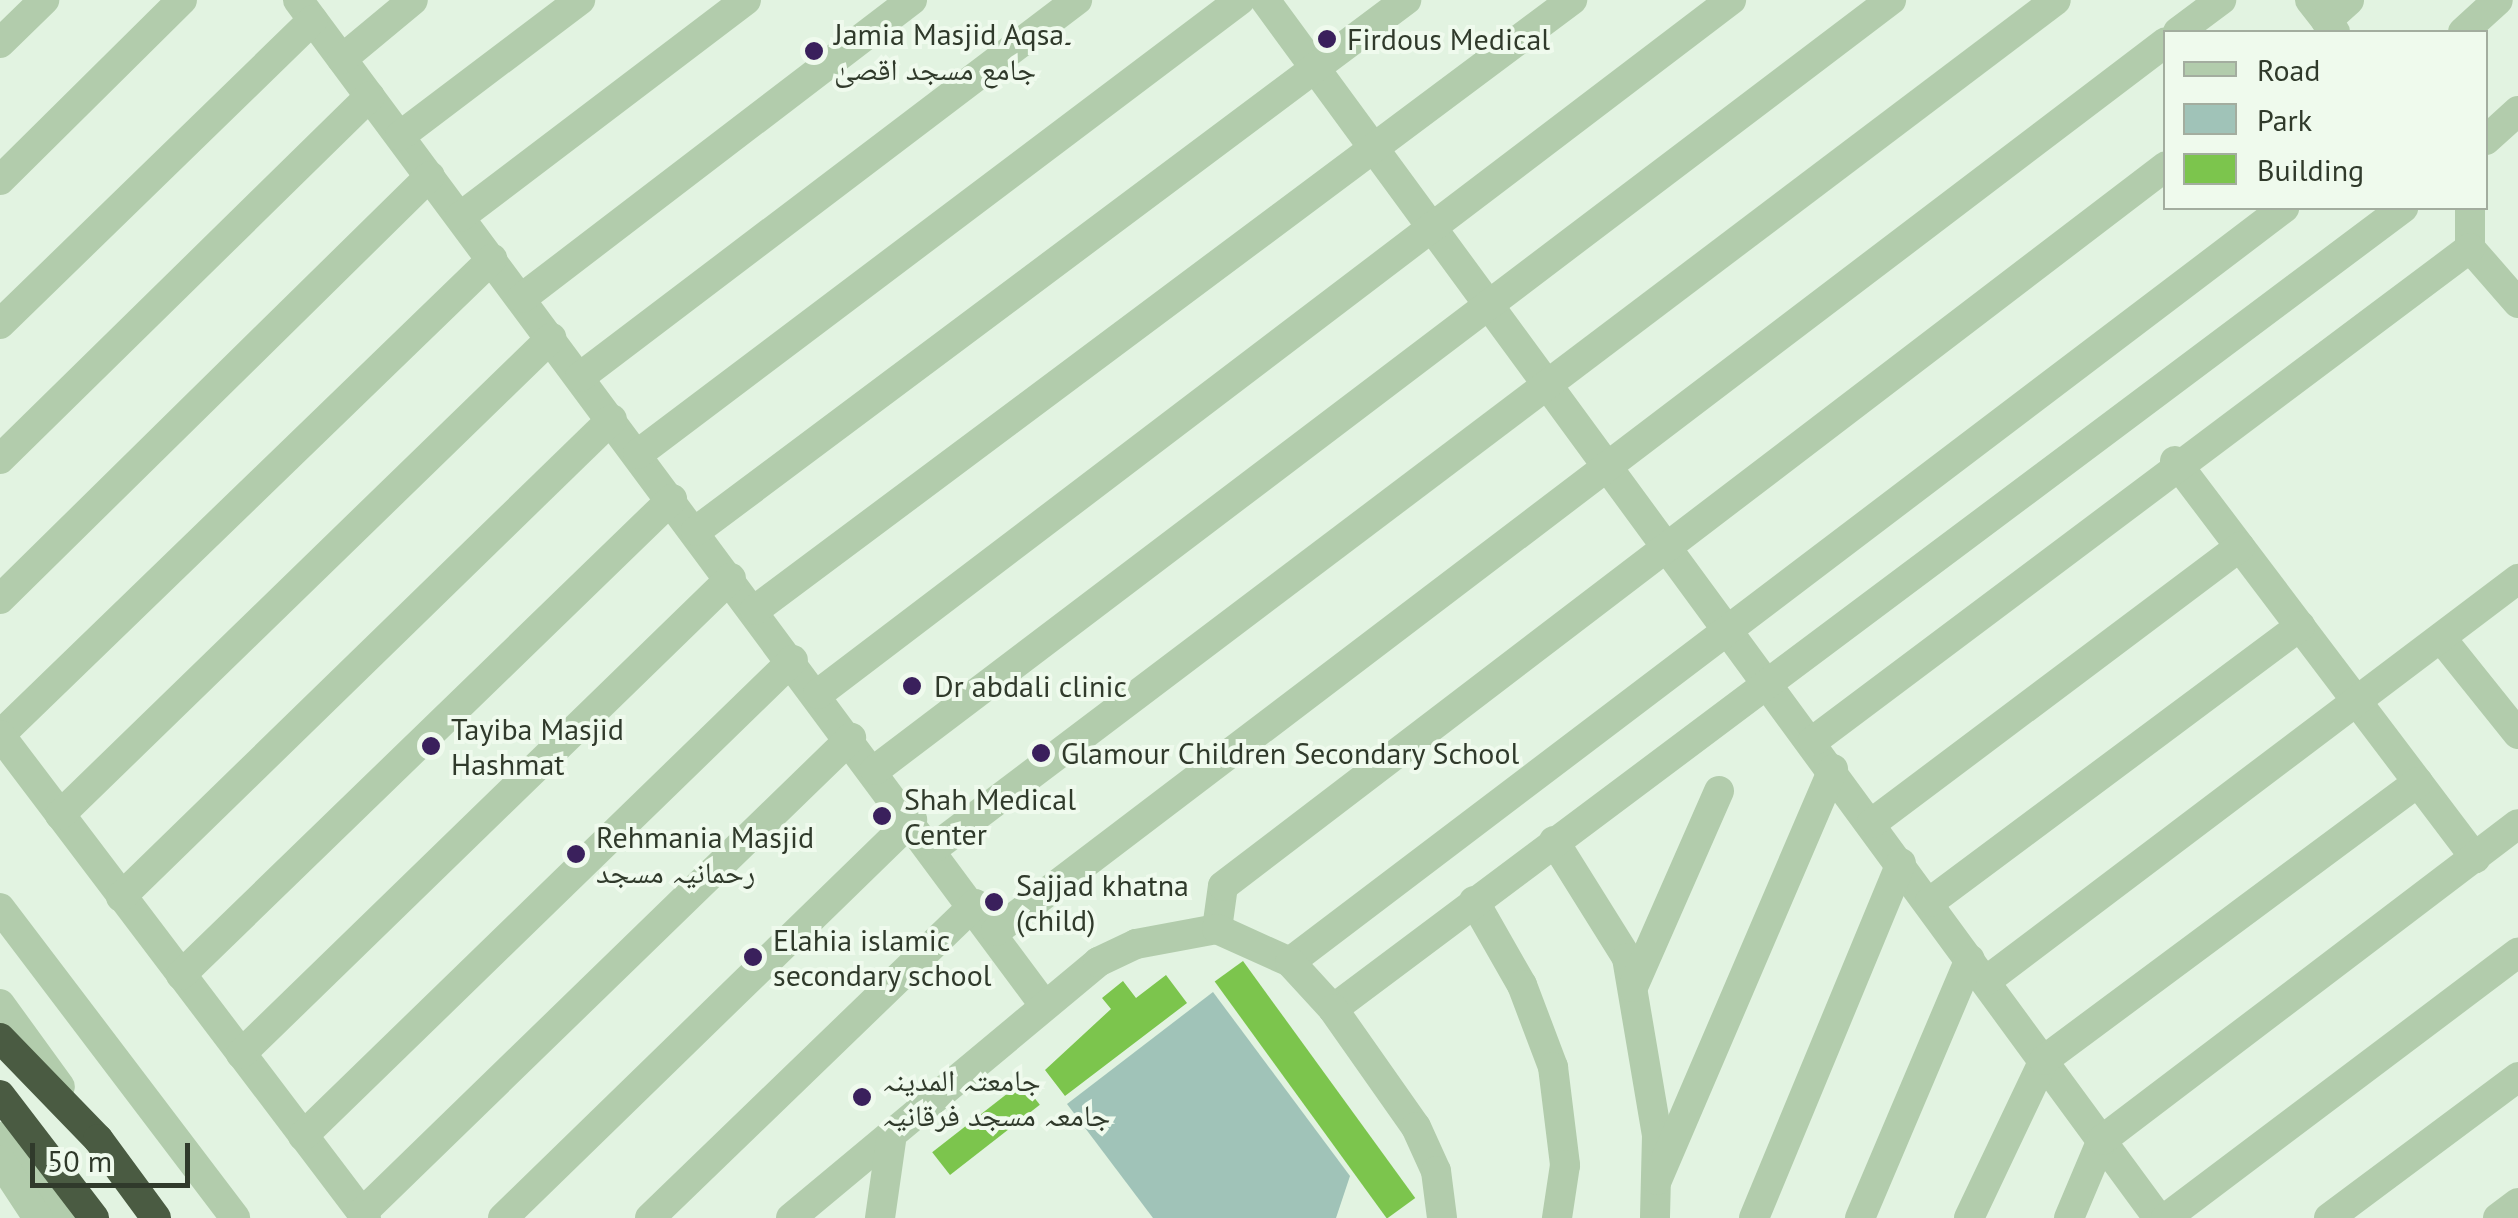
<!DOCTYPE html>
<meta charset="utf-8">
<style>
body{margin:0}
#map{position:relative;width:2518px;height:1218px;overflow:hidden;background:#e2f3e1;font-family:"PT Sans","Noto Naskh Arabic",sans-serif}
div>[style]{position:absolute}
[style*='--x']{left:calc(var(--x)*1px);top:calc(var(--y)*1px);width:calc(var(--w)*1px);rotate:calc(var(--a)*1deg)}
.green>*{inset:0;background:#a0c3b8}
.building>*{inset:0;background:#7cc54d;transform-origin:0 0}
.minor>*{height:30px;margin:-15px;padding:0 15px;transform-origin:15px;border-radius:15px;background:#b2ccac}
.highway>*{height:30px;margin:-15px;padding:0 15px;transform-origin:15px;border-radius:15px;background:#4a5b42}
.dots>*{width:28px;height:28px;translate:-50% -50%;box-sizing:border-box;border:5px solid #effaed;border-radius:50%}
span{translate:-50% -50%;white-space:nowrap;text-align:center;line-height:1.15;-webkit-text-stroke:8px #effaed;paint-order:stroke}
.poi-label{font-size:30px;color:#303a2b}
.left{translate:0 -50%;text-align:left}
.legend{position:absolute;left:2163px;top:30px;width:325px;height:180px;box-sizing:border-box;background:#effaed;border:2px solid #a3ad9f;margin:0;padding:12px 18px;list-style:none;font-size:30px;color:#303a2b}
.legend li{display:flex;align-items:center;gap:20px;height:50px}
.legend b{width:50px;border:2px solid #a3ad9f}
.scale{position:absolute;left:30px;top:1143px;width:160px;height:45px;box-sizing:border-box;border:5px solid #303a2b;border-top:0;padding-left:12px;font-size:30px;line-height:35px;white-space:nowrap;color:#303a2b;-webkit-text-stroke:8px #effaed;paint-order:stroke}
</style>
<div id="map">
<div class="green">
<div style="clip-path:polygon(1213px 992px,1350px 1176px,1336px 1218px,1153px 1218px,1067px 1104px)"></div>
</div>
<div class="building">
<div style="left:1243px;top:961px;width:293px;height:35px;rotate:54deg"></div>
<div style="clip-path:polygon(1166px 975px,1187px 1003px,1065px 1096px,1045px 1070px,1111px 1009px,1102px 998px,1123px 981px,1136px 998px)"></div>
<div style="left:1022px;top:1082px;width:29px;height:114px;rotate:52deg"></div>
</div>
<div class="minor">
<div style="--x:298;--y:0;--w:1248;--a:53.41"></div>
<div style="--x:1265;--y:0;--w:1510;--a:53.75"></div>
<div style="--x:2310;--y:0;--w:41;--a:52"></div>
<div style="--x:2326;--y:21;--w:31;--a:-42"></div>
<div style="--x:2178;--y:32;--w:54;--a:-36.7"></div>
<div style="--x:2463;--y:32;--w:47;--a:-42.4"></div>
<div style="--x:0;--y:43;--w:62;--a:-44.3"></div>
<div style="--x:342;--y:59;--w:92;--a:-39.7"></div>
<div style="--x:400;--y:136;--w:226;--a:-37.1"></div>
<div style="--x:2486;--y:140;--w:43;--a:-42.2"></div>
<div style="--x:0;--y:180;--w:256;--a:-44.7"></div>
<div style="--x:2470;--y:208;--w:40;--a:90"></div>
<div style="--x:2470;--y:248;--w:73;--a:48.9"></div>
<div style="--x:460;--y:217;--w:359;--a:-37.2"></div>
<div style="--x:522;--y:298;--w:491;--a:-37.4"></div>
<div style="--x:0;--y:324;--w:436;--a:-44.2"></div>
<div style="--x:580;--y:377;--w:624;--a:-37.18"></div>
<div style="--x:638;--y:454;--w:754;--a:-37.02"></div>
<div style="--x:0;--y:459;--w:518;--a:-44.45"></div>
<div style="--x:2175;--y:461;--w:498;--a:52.9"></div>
<div style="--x:696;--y:531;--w:887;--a:-36.79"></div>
<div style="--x:0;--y:599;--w:603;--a:-44.53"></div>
<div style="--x:755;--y:610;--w:1020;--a:-36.75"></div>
<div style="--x:2441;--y:638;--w:123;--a:51.3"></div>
<div style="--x:818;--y:694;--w:1147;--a:-37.24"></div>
<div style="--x:0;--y:735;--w:685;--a:-44.05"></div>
<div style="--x:0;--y:735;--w:606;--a:52.85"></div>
<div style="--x:1813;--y:741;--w:821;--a:-36.88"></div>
<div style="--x:875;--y:770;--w:1275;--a:-37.16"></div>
<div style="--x:60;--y:815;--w:685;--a:-44.17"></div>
<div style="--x:1872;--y:823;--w:460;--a:-36.9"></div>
<div style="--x:1554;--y:841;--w:138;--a:58"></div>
<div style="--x:1627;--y:958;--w:180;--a:80.4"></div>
<div style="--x:1657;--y:1135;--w:83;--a:91.4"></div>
<div style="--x:934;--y:848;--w:1406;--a:-37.08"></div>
<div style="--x:121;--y:897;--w:685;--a:-44.23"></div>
<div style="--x:1474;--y:901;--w:97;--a:60.3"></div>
<div style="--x:1522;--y:985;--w:88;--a:69.3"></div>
<div style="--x:1553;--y:1067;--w:99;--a:83"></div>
<div style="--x:1565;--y:1165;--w:54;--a:98.6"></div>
<div style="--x:1930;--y:902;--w:462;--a:-36.7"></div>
<div style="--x:0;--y:908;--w:389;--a:52.8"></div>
<div style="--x:1217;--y:929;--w:43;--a:-82.1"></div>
<div style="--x:1223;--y:886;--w:1186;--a:-37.36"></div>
<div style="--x:996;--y:931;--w:1469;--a:-37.23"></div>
<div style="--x:1290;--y:962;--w:1248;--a:-37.18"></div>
<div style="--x:181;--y:975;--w:684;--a:-44.11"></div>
<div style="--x:1986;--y:981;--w:667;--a:-37.08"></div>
<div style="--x:1633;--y:987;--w:214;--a:-66.3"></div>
<div style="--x:0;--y:1004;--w:102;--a:54.1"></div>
<div style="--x:1333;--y:1009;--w:1337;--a:-36.82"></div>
<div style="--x:241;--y:1054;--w:683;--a:-44.17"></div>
<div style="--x:303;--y:1136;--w:683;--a:-44.17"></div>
<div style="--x:0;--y:1137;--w:107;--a:49.2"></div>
<div style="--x:0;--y:1160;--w:69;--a:56.8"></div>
<div style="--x:1657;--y:1180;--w:447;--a:-66.8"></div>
<div style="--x:362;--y:1213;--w:682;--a:-44.17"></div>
<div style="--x:503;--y:1218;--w:571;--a:-44.22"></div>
<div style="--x:650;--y:1218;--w:452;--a:-44"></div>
<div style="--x:791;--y:1218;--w:400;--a:-39.8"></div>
<div style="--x:1098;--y:962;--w:42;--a:-25.3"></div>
<div style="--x:1136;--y:944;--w:82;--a:-10.5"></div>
<div style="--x:1217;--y:929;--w:80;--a:24.3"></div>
<div style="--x:1290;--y:962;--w:64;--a:47.5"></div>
<div style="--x:1333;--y:1009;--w:144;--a:54.9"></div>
<div style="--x:1416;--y:1127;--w:48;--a:65.6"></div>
<div style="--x:1436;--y:1171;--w:47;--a:82.7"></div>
<div style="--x:880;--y:1218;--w:78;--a:-81.9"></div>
<div style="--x:1754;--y:1218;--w:384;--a:-67.5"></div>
<div style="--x:1860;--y:1218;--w:281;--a:-67"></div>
<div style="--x:1969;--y:1218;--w:175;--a:-64.6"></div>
<div style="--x:2044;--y:1060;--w:466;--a:-36.6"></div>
<div style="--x:2069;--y:1218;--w:85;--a:-67.1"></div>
<div style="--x:2102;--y:1140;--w:522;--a:-37.22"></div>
<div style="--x:2166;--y:1218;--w:441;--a:-37"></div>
<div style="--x:2329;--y:1218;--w:236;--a:-36.7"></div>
<div style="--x:2498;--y:1218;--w:25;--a:-37"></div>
</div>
<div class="highway">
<div style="--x:0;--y:1038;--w:141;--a:45.9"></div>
<div style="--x:98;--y:1139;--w:98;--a:53.7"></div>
<div style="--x:0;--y:1095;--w:155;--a:52.6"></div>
</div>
<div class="dots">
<div style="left:1327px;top:39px;background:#3a205c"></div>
<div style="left:814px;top:51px;background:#3a205c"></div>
<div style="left:912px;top:686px;background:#3a205c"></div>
<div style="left:431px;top:746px;background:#3a205c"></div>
<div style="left:1041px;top:753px;background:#3a205c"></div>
<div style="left:882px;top:816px;background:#3a205c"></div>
<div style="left:576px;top:854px;background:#3a205c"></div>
<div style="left:994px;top:902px;background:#3a205c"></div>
<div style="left:753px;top:957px;background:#3a205c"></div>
<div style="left:862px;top:1097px;background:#3a205c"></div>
</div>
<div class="poi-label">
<span class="left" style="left:834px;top:51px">Jamia Masjid Aqsa۔<br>جامع مسجد اقصیٰ</span>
<span class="left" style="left:1347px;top:39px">Firdous Medical</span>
<span class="left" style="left:934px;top:686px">Dr abdali clinic</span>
<span class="left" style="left:451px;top:746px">Tayiba Masjid<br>Hashmat</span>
<span class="left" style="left:1061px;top:753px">Glamour Children Secondary School</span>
<span class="left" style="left:904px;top:816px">Shah Medical<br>Center</span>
<span class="left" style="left:596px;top:854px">Rehmania Masjid<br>رحمانیہ مسجد</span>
<span class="left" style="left:1016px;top:902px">Sajjad khatna<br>(child)</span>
<span class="left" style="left:773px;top:957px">Elahia islamic<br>secondary school</span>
<span class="left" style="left:882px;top:1097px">جامعتہ المدینہ<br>جامعہ مسجد فرقانیہ</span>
</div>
<ul class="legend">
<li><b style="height:12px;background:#b2ccac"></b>Road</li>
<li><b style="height:28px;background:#a0c3b8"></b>Park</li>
<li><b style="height:28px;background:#7cc54d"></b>Building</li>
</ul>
<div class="scale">50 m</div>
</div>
